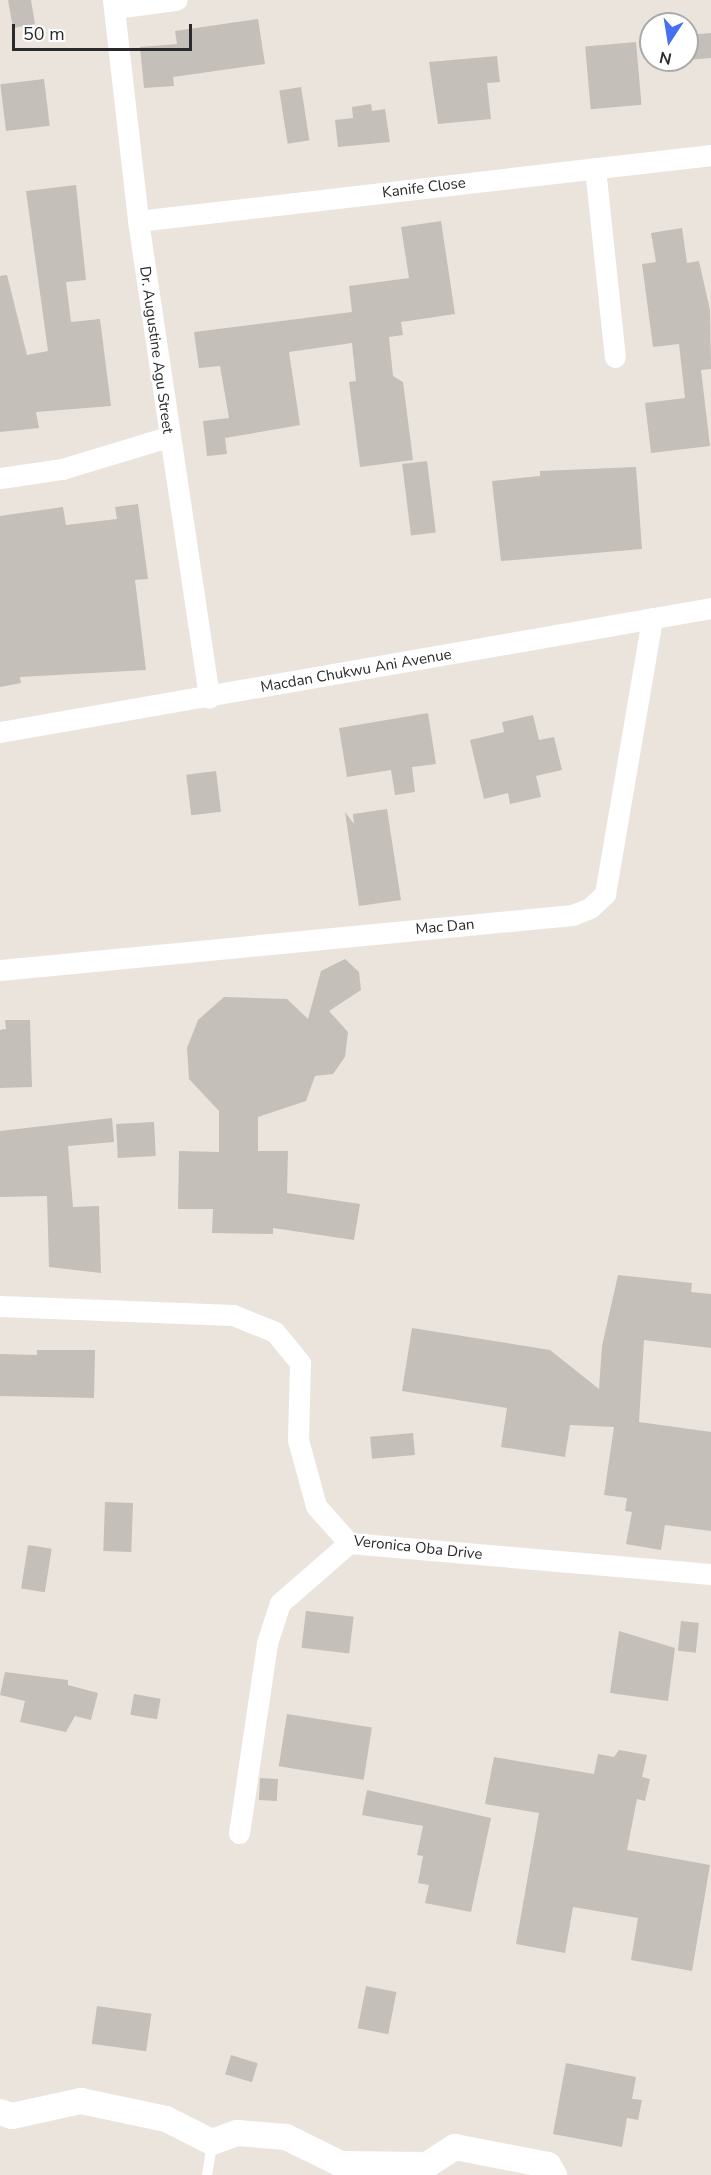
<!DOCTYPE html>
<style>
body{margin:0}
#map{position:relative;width:711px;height:2175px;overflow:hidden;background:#ebe4dd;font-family:"Nunito Sans",sans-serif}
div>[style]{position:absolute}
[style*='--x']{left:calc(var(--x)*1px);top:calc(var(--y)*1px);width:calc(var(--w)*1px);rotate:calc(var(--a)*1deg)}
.building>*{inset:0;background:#c4bfb8;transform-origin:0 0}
.service>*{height:10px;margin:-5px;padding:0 5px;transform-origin:5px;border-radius:5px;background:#fff}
.minor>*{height:21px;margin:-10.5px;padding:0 10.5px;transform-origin:10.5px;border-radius:10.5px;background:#fff}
.tertiary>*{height:26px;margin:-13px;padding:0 13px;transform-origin:13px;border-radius:13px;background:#fff}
span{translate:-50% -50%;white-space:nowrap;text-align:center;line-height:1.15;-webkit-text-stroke:4.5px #fff;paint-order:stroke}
.street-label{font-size:15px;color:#2a2a2a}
.north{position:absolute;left:639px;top:12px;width:60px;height:60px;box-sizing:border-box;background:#fff;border:2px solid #aaa;border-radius:50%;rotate:192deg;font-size:16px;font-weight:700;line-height:24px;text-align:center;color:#2a2a2a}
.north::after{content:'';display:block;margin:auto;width:21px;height:27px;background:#4570f0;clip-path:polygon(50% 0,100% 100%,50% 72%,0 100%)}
.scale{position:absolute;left:12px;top:24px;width:180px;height:27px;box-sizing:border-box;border:3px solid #2a2a2a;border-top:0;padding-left:8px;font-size:18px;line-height:21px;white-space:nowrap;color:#2a2a2a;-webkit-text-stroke:4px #fff;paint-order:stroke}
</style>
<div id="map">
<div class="building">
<div style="clip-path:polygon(8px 0,31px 0,35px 24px,13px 28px)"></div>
<div style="clip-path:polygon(258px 19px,265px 64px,173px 77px,174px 86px,144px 88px,140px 47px,177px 44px,175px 31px)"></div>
<div style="clip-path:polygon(711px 33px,711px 58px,687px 60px,687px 35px)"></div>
<div style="left:636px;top:42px;width:63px;height:51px;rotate:85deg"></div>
<div style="clip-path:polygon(497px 56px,500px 82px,487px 83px,491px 119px,438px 124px,429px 62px)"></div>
<div style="left:44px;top:79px;width:47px;height:44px;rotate:83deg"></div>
<div style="left:301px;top:87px;width:54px;height:22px;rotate:81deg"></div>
<div style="clip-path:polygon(371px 104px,372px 111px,385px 109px,390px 142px,338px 147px,335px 120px,353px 118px,352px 107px)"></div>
<div style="clip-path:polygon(76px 185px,86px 280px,66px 282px,71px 322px,100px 319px,111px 406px,36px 412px,39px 428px,0 432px,0 276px,7px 275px,27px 355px,48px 351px,26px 191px)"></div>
<div style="clip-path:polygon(441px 221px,455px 314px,401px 322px,403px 335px,389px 337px,393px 376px,403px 382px,413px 460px,360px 467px,349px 382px,356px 381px,352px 343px,289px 352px,300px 425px,225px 438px,227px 454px,207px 456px,203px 421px,229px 418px,220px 366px,199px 368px,194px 332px,352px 312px,349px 286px,409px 278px,401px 227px)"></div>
<div style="clip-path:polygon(682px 228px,687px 263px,699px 261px,710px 310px,711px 369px,701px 370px,710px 446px,651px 453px,645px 403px,685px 398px,679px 344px,653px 347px,642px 264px,656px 262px,651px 233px)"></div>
<div style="left:427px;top:461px;width:72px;height:25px;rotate:83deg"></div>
<div style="clip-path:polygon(636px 467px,642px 549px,501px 561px,492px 481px,540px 476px,540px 471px)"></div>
<div style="clip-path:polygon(138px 504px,148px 579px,135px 580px,146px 670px,20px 677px,21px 683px,0 687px,0 516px,63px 507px,66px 525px,117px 519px,115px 507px)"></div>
<div style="clip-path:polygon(428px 713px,436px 764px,412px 767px,415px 792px,395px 795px,391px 770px,347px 777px,339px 728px)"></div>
<div style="clip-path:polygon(533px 715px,539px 740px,554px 737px,562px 770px,536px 776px,541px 797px,510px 804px,508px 793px,484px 799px,470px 740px,504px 732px,502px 722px)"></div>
<div style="left:216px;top:771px;width:41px;height:30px;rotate:83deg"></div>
<div style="clip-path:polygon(387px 809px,401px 900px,359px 906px,345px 812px,354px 824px,353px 814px)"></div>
<div style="clip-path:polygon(345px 959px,359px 972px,361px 990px,329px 1011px,348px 1032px,345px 1057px,333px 1074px,315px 1076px,306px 1101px,258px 1117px,258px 1151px,288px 1151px,287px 1193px,360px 1204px,354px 1240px,273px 1228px,273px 1234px,212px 1233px,213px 1209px,178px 1209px,179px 1151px,219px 1152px,219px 1111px,189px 1079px,187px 1048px,198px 1020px,224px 997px,287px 999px,308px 1019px,321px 971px)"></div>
<div style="clip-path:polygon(5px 1020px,30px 1020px,32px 1087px,0 1088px,0 1030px,6px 1029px)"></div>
<div style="clip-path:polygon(112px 1118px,114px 1142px,68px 1146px,73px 1207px,99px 1206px,101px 1273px,49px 1267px,47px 1196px,0 1197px,0 1131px)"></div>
<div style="left:154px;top:1122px;width:34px;height:38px;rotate:87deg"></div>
<div style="clip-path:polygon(618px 1275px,692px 1283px,691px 1292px,711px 1294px,711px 1348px,644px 1340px,639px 1422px,711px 1432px,711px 1531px,665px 1525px,661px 1550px,626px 1544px,632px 1512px,625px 1511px,627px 1498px,604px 1495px,614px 1427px,570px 1425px,565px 1457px,501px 1447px,507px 1408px,402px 1391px,412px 1328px,550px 1350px,599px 1389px,602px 1346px)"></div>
<div style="clip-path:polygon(37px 1350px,95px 1350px,94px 1398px,0 1396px,0 1354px,37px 1355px)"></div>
<div style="left:413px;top:1433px;width:22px;height:43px;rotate:85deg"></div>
<div style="left:105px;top:1502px;width:28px;height:49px;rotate:2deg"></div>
<div style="left:28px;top:1545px;width:24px;height:44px;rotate:9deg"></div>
<div style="left:306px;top:1611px;width:48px;height:37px;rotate:7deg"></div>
<div style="left:681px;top:1621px;width:18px;height:30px;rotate:6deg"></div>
<div style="clip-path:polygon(619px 1631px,675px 1648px,668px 1701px,610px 1693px)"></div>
<div style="clip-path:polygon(5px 1672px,68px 1680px,68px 1685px,98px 1693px,91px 1720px,75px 1716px,66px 1732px,20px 1722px,25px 1701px,0 1695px)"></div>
<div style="left:134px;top:1694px;width:27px;height:21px;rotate:10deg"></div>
<div style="left:287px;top:1714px;width:86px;height:53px;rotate:9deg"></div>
<div style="clip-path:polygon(619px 1750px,647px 1755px,642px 1777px,650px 1779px,645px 1801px,637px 1799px,627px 1850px,710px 1865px,692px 1971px,631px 1960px,638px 1918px,573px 1907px,565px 1953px,516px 1944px,539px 1813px,485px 1804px,494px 1757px,594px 1774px,598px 1754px,614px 1757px)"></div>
<div style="left:260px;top:1778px;width:18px;height:22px;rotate:3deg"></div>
<div style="clip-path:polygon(367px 1790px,491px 1818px,471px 1912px,425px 1903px,429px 1885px,418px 1883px,423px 1856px,417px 1855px,423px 1826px,362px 1815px)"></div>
<div style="left:366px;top:1986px;width:31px;height:43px;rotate:11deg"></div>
<div style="left:97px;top:2006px;width:55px;height:38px;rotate:8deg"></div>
<div style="left:231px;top:2055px;width:28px;height:20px;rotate:17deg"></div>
<div style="clip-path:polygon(566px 2063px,636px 2077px,632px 2099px,642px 2100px,638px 2120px,627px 2118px,622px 2147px,553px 2134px)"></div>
</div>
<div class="service">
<div style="--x:207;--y:2175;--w:33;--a:-81"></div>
</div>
<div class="minor">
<div style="--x:113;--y:0;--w:222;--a:83.5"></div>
<div style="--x:138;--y:221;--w:482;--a:81.5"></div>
<div style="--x:115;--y:8;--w:62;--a:-7.5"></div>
<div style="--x:595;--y:168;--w:190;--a:84"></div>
<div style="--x:138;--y:221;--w:577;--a:-6.57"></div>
<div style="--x:0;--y:478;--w:63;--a:-8.3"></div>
<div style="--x:62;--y:469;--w:111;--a:-16.8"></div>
<div style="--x:0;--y:732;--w:722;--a:-9.89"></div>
<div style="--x:0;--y:970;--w:575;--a:-5.49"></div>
<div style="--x:572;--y:915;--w:19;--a:-21"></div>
<div style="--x:590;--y:908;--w:21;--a:-43"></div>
<div style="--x:605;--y:894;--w:280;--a:-80.3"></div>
<div style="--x:0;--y:1306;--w:233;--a:2.2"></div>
<div style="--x:233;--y:1315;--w:45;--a:22"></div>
<div style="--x:275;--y:1332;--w:40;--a:51"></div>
<div style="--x:300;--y:1363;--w:77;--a:91.5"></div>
<div style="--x:298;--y:1440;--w:68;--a:74.7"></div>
<div style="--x:316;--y:1506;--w:50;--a:48.3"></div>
<div style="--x:349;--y:1543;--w:363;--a:4.9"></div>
<div style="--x:239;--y:1833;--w:192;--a:-81.6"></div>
<div style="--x:267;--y:1643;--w:42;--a:-72"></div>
<div style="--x:280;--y:1603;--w:91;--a:-41"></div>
</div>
<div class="tertiary">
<div style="--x:0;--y:2112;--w:13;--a:18"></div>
<div style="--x:12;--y:2116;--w:71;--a:-12.3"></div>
<div style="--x:81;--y:2101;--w:87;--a:12"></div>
<div style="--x:166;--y:2119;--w:51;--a:26.6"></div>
<div style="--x:212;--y:2142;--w:27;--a:-20"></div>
<div style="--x:237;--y:2133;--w:49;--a:4.7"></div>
<div style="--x:286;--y:2137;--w:61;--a:26.1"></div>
<div style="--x:341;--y:2164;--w:86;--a:0.7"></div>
<div style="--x:427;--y:2165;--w:33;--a:-33"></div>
<div style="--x:455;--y:2147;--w:95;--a:11"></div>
<div style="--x:548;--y:2165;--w:12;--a:59"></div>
</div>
<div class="street-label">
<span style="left:424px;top:188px;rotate:-7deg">Kanife Close</span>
<span style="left:156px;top:350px;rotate:82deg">Dr. Augustine Agu Street</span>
<span style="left:356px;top:671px;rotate:-10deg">Macdan Chukwu Ani Avenue</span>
<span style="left:445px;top:927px;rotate:-5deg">Mac Dan</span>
<span style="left:418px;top:1548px;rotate:6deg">Veronica Oba Drive</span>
</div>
<div class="north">N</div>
<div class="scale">50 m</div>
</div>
